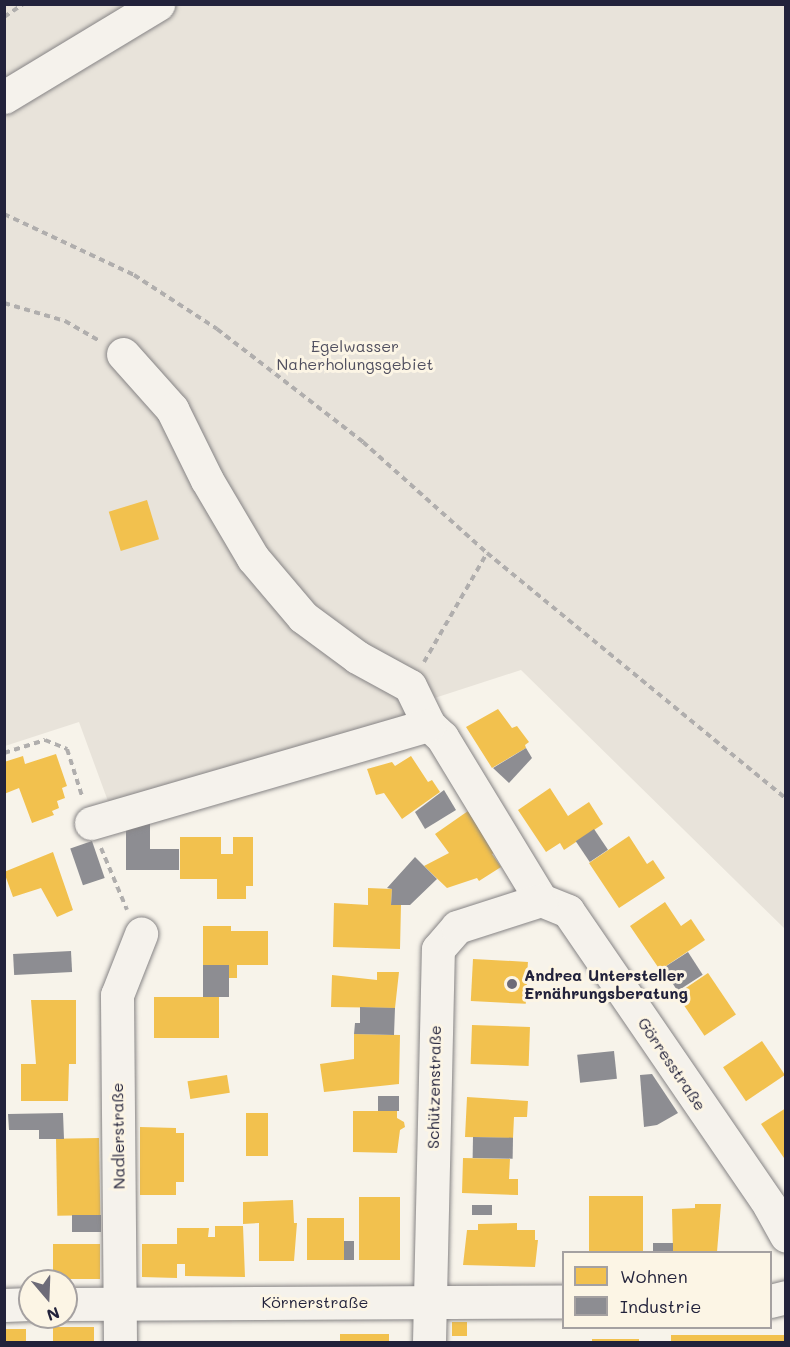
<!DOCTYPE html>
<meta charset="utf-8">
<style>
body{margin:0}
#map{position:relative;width:790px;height:1347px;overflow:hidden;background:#f7f3ea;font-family:Mali,sans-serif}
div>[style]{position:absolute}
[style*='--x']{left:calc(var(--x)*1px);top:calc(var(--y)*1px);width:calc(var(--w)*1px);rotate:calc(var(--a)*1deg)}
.green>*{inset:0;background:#e8e3da}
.homes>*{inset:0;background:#f2c14e;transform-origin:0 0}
.industry>*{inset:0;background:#8d8d92;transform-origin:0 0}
.path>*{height:4px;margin-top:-2px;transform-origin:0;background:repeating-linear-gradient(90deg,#b0aead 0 6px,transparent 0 10.5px)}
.roads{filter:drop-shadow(0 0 2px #868485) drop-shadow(0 0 2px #868485)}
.minor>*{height:33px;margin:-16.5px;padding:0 16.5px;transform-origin:16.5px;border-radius:16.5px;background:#f5f2ec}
.dots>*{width:16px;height:16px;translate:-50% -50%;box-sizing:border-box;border:3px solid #fcf5e5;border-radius:50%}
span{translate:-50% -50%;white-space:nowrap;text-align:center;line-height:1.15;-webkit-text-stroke:6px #fcf5e5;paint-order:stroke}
.park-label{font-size:16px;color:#504f5f}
.poi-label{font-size:16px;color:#22223b;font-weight:700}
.left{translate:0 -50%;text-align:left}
.street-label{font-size:16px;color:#22223b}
.frame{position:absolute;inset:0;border:6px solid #22223b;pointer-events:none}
.legend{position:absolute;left:562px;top:1251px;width:210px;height:78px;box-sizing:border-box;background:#fcf5e5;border:2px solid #a5a1a1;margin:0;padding:8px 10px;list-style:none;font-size:18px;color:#22223b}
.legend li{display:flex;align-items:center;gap:12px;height:30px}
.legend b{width:30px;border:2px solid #a5a1a1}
.north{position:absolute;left:18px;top:1269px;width:60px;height:60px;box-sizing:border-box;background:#fcf5e5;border:2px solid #a5a1a1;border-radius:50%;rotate:161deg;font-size:16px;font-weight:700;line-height:24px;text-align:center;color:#22223b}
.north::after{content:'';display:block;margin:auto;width:21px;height:27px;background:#6d6b78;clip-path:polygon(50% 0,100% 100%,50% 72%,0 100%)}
</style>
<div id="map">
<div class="green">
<div style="clip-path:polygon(4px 5px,785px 5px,785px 929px,521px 670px,410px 706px,416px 727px,109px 804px,79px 722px,5px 746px)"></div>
</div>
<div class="homes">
<div style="left:147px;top:500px;width:41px;height:40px;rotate:73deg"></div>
<div style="clip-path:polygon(498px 709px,512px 728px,517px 726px,529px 742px,525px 745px,526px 748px,492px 768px,466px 727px)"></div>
<div style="clip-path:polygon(56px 754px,67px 786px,62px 788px,65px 798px,57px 801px,59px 808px,52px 811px,54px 815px,32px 823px,19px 788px,4px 794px,4px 762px,23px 756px,25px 764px)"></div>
<div style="clip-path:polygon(411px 756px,428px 782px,432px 780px,440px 792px,402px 819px,384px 793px,376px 795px,367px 769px,392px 762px,395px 766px)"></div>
<div style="clip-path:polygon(550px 788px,568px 816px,589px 802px,603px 824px,564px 850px,560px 843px,546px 852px,518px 810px)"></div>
<div style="clip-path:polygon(468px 811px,496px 852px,492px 854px,501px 867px,479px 881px,477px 878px,447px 888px,424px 866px,449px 853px,435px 834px)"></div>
<div style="clip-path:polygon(629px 836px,647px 864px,653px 860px,665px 878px,619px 908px,589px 863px)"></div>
<div style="clip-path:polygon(180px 837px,221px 837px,221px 854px,233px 854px,233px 837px,253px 837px,253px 886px,246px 886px,246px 899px,217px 899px,217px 879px,180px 879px)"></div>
<div style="clip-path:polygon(53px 852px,73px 910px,57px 917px,41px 888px,13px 897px,4px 872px)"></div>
<div style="clip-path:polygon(368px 888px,392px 889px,391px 905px,401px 905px,400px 949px,333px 947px,334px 903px,368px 905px)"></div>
<div style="clip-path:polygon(665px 902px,681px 926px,691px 919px,705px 940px,660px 970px,630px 926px)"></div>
<div style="clip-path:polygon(203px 926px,231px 926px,231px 931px,268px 931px,268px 965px,237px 965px,237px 978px,229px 978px,229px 965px,203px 965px)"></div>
<div style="left:473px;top:959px;width:55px;height:42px;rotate:3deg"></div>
<div style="clip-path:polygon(377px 972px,399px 972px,395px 1008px,331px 1007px,332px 975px,377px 980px)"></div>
<div style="left:708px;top:973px;width:50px;height:38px;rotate:56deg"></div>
<div style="left:154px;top:997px;width:65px;height:41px"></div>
<div style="clip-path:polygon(31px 1000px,76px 1000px,76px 1064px,69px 1064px,68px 1101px,21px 1101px,21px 1064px,36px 1064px)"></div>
<div style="left:472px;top:1025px;width:58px;height:39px;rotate:2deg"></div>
<div style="clip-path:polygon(354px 1034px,400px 1035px,399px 1084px,324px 1092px,320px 1064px,354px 1059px)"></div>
<div style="left:762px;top:1041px;width:41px;height:47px;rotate:56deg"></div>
<div style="left:227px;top:1075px;width:18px;height:40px;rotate:81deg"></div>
<div style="clip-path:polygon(467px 1097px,528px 1101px,527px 1117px,514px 1117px,513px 1138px,465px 1137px)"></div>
<div style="clip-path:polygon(786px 1108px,786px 1161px,761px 1124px)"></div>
<div style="clip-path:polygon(353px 1111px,397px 1111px,397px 1118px,404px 1122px,405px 1127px,400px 1130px,397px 1153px,353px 1152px)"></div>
<div style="left:246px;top:1113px;width:22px;height:43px"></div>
<div style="clip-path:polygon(140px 1127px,176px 1128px,176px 1133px,184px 1133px,184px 1182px,176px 1182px,176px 1195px,140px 1195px)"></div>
<div style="left:99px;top:1138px;width:77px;height:43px;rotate:89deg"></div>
<div style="clip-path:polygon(463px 1158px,510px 1159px,509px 1179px,518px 1179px,518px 1195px,462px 1193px)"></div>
<div style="left:589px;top:1196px;width:54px;height:56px"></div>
<div style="left:359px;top:1197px;width:41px;height:63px"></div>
<div style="clip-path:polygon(293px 1200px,294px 1223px,297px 1223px,294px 1261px,259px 1261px,259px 1223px,243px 1224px,243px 1202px)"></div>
<div style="clip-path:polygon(695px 1204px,721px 1204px,717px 1252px,673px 1252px,672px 1209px,695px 1208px)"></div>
<div style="left:344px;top:1218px;width:42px;height:37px;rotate:90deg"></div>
<div style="clip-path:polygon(517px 1223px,517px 1230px,535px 1230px,535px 1240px,538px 1240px,535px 1267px,463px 1265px,467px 1230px,478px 1230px,478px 1224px)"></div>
<div style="clip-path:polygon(215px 1226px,243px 1226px,245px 1277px,185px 1276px,185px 1264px,177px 1264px,177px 1278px,142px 1277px,142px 1244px,177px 1244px,177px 1228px,209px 1228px,208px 1237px,215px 1237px)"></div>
<div style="left:53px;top:1244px;width:47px;height:35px"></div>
<div style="left:452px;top:1322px;width:15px;height:14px"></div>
<div style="left:53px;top:1327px;width:41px;height:15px"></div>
<div style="left:4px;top:1329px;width:22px;height:13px"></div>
<div style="left:340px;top:1334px;width:49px;height:8px"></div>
<div style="left:671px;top:1335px;width:115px;height:7px"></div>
<div style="left:592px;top:1339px;width:47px;height:3px"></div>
</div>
<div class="industry">
<div style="clip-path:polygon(526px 748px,532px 758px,509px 783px,493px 768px)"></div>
<div style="clip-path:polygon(444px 790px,456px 810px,425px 829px,415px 812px)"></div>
<div style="clip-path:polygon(126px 821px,150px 821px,150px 849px,179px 849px,179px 870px,126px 870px)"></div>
<div style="left:594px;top:829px;width:25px;height:22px;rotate:56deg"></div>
<div style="left:92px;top:841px;width:39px;height:23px;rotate:71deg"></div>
<div style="clip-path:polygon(415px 857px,437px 879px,410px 905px,391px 905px,392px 889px,387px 888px)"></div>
<div style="left:71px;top:951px;width:21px;height:58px;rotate:87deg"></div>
<div style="left:688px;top:952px;width:27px;height:30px;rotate:57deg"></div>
<div style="left:203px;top:965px;width:26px;height:32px"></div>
<div style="clip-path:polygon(360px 1007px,395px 1008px,394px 1035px,354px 1034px,355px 1023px,360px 1023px)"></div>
<div style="left:614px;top:1051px;width:28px;height:37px;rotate:84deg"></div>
<div style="clip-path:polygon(652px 1074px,678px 1113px,657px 1125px,644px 1127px,640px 1075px)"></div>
<div style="left:378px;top:1096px;width:21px;height:15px"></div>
<div style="clip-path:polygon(63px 1113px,64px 1139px,39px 1139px,39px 1130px,9px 1130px,8px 1114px)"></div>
<div style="left:473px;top:1137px;width:40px;height:21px;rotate:1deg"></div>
<div style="left:472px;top:1205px;width:20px;height:10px"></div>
<div style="left:72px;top:1215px;width:29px;height:17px"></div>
<div style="left:344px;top:1241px;width:10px;height:19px"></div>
<div style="left:653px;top:1243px;width:20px;height:9px"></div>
</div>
<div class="path">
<div style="--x:4;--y:17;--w:23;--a:-34"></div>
<div style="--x:4;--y:214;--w:144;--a:25.1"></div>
<div style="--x:134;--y:275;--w:99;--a:33"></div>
<div style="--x:217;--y:329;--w:185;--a:37.7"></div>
<div style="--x:363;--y:442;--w:166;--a:41.8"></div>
<div style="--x:487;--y:553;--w:387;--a:39.4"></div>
<div style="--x:4;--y:303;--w:64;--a:16.4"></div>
<div style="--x:65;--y:321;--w:38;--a:30"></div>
<div style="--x:424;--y:662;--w:126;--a:-60"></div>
<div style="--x:4;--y:753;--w:43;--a:-17.6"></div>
<div style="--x:45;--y:740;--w:24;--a:22"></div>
<div style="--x:67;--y:749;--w:49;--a:72.3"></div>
<div style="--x:101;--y:848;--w:67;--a:67.2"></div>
</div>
<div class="roads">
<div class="minor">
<div style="--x:4;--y:97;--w:180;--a:-31.1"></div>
<div style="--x:123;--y:354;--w:74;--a:48.3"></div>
<div style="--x:172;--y:409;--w:79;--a:63.8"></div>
<div style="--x:207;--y:480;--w:91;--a:59.5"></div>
<div style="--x:253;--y:558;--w:77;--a:49.7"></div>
<div style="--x:303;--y:617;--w:67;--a:36.5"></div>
<div style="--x:357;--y:657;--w:60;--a:28.7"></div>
<div style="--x:410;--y:686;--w:43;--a:64"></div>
<div style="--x:429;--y:725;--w:18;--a:43"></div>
<div style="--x:442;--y:737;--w:191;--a:58.7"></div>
<div style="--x:541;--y:900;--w:29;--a:22"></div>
<div style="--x:568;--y:911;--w:356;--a:55.6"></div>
<div style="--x:769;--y:1205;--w:35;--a:61"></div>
<div style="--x:91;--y:823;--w:352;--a:-16.2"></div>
<div style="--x:770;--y:1301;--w:16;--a:-14"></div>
<div style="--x:66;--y:1304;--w:498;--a:-0.3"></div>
<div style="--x:4;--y:1305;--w:26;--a:-2"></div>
<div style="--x:120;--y:1342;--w:347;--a:-90.5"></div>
<div style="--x:117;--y:995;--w:66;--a:-68.5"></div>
<div style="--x:429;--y:1342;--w:393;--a:-88.7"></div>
<div style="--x:438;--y:949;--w:29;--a:-49"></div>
<div style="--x:457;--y:927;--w:88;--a:-17.8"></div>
</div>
</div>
<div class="dots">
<div style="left:512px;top:984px;background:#6d6b78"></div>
</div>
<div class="park-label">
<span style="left:355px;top:355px">Egelwasser<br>Naherholungsgebiet</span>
</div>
<div class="poi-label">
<span class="left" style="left:524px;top:984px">Andrea Untersteller<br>Ernährungsberatung</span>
</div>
<div class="street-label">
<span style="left:672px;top:1064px;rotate:56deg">Görresstraße</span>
<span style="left:434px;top:1087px;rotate:-89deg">Schützenstraße</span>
<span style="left:118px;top:1136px;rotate:-91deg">Nadlerstraße</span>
<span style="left:315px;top:1302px">Körnerstraße</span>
</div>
<div class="frame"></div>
<ul class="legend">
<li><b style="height:16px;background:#f2c14e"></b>Wohnen</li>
<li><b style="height:16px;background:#8d8d92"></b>Industrie</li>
</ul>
<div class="north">N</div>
</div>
